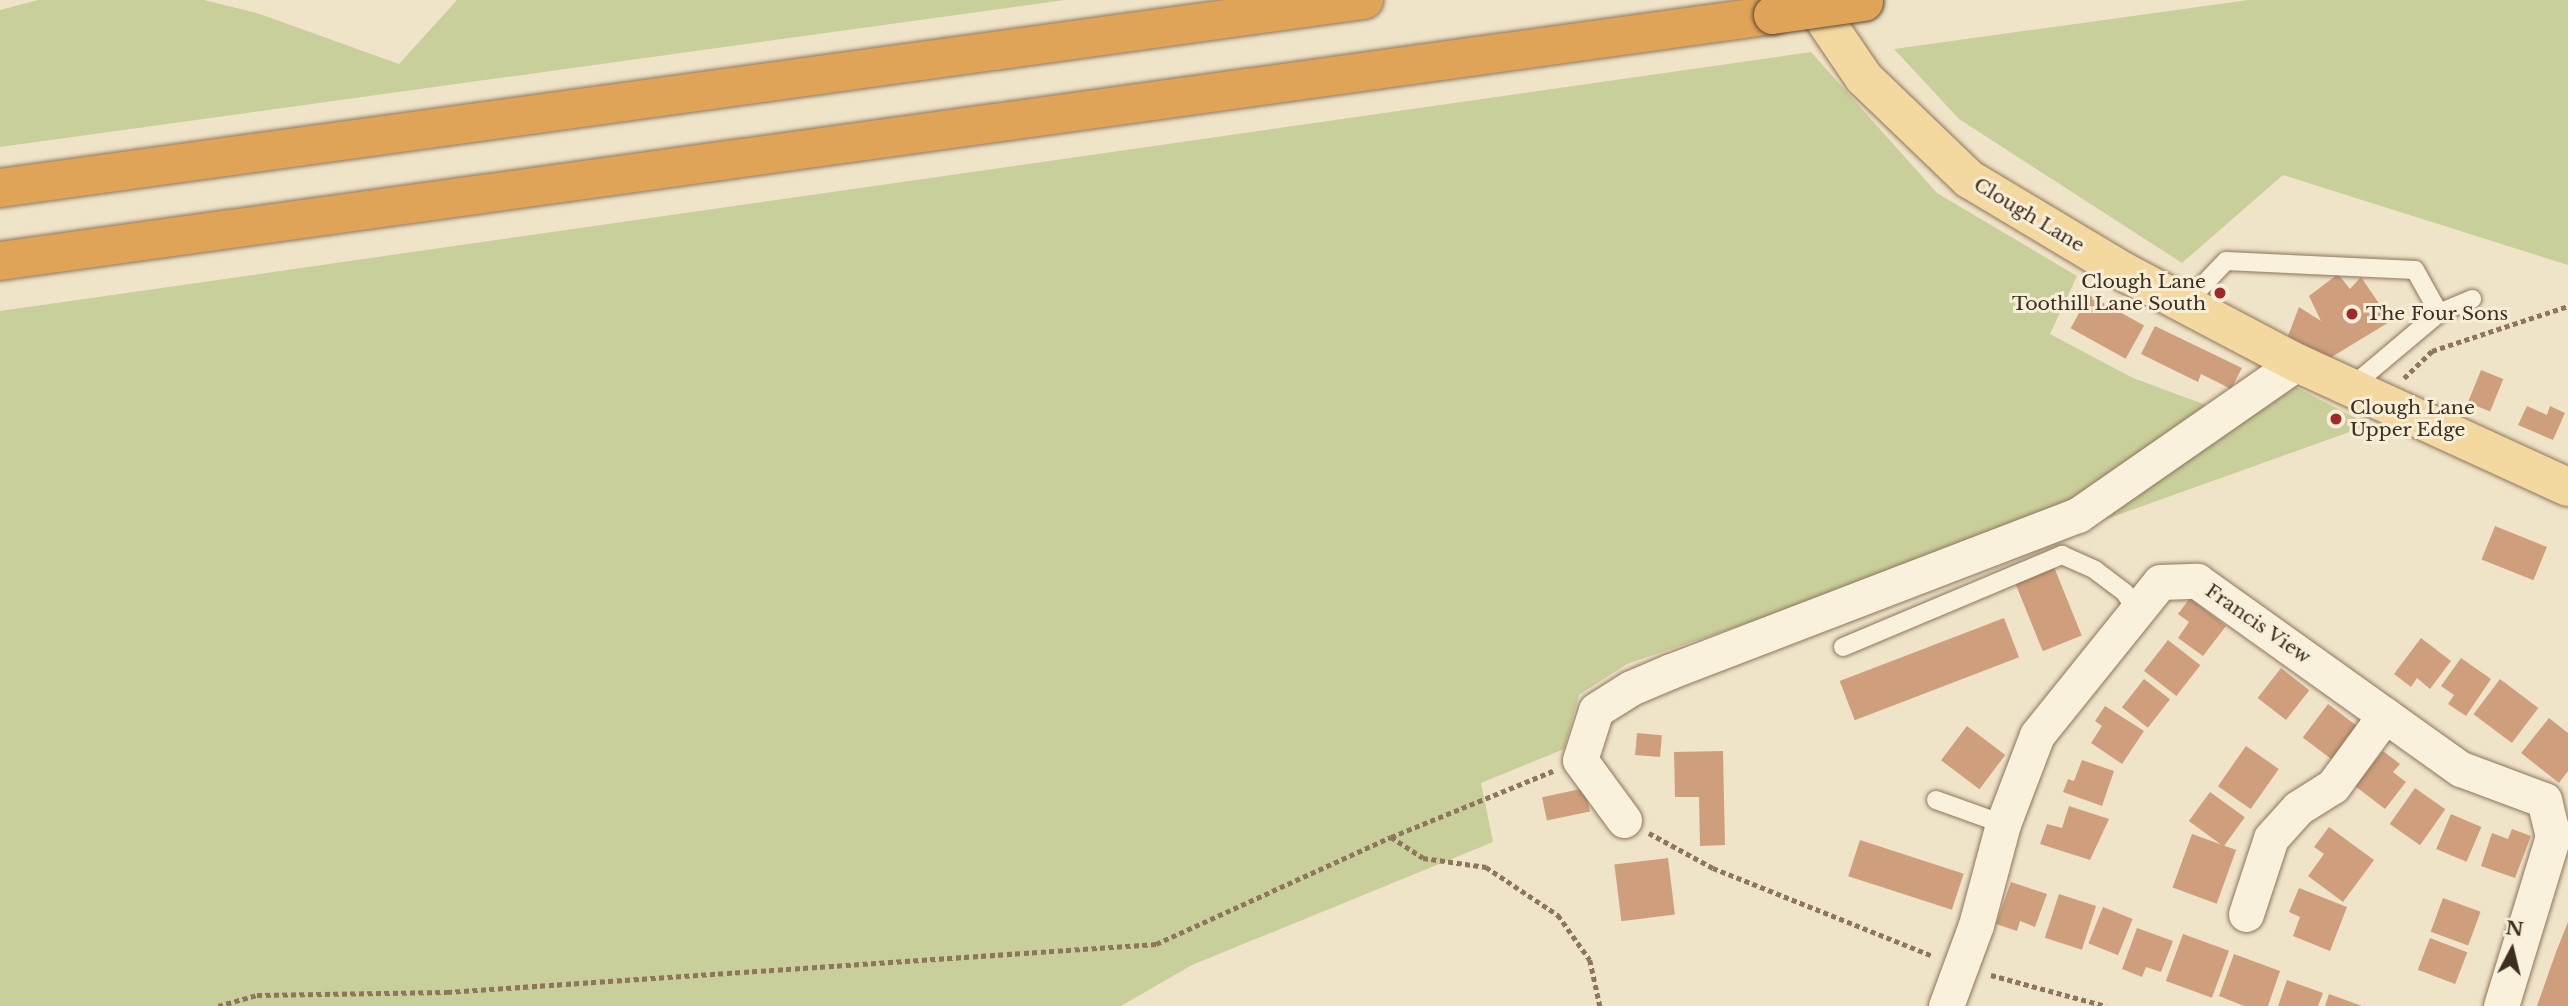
<!DOCTYPE html>
<style>
body{margin:0}
#map{position:relative;width:2568px;height:1006px;overflow:hidden;background:#f0e4c8;font-family:"Libre Baskerville",serif}
div>[style]{position:absolute}
[style*='--x']{left:calc(var(--x)*1px);top:calc(var(--y)*1px);width:calc(var(--w)*1px);rotate:calc(var(--a)*1deg)}
.green>*{inset:0;background:#c9cf9b}
.building>*{inset:0;background:#cf9f7d;transform-origin:0 0}
.path>*{height:4.5px;margin-top:-2.25px;transform-origin:0;background:repeating-linear-gradient(90deg,#8d765c 0 5px,transparent 0 8.5px)}
.roads{filter:drop-shadow(0 0 2px #8d765c) drop-shadow(0 0 2px #8d765c)}
.service>*{height:18px;margin:-9px;padding:0 9px;transform-origin:9px;border-radius:9px;background:#faf1dc}
.minor>*{height:35px;margin:-17.5px;padding:0 17.5px;transform-origin:17.5px;border-radius:17.5px;background:#faf1dc}
.primary>*{height:38px;margin:-19px;padding:0 19px;transform-origin:19px;border-radius:19px;background:#f3d9a0}
.motorway>*{height:38px;margin:-19px;padding:0 19px;transform-origin:19px;border-radius:19px;background:#e0a458}
.bridges{filter:drop-shadow(0 0 2px #5b4430) drop-shadow(0 0 2px #5b4430)}
.motorway-bridge>*{height:38px;margin:-19px;padding:0 19px;transform-origin:19px;border-radius:19px;background:#e0a458}
.dots>*{width:19px;height:19px;translate:-50% -50%;box-sizing:border-box;border:4px solid #f7eed8;border-radius:50%}
span{translate:-50% -50%;white-space:nowrap;text-align:center;line-height:1.15;-webkit-text-stroke:6px #f7eed8;paint-order:stroke}
.street-label{font-size:19px;color:#3d2e20}
.poi-label{font-size:19px;color:#3d2e20}
.right{translate:-100% -50%;text-align:right}
.left{translate:0 -50%;text-align:left}
.north{position:absolute;left:2477px;top:915px;width:70px;height:70px;-webkit-text-stroke:5px #f7eed8;paint-order:stroke;rotate:7deg;font-size:19px;font-weight:700;line-height:28px;text-align:center;color:#3d2e20}
.north::after{content:'';display:block;margin:auto;width:24px;height:32px;background:#3d2e20;clip-path:polygon(50% 0,100% 100%,50% 72%,0 100%)}
</style>
<div id="map">
<div class="green">
<div style="clip-path:polygon(38px 0,204px 0,257px 13px,399px 64px,457px 0,1065px 0,0 147px,0 10px)"></div>
<div style="clip-path:polygon(2248px 0,2568px 0,2568px 265px,2283px 175px,2182px 263px,1959px 119px,1894px 49px)"></div>
<div style="clip-path:polygon(1811px 52px,1937px 193px,2077px 276px,2050px 334px,2133px 378px,2206px 405px,2067px 502px,1780px 612px,1627px 664px,1579px 695px,1564px 749px,1481px 783px,1493px 842px,1192px 965px,1121px 1006px,0 1006px,0 311px)"></div>
<div style="clip-path:polygon(2282px 380px,2369px 425px,2070px 532px)"></div>
</div>
<div class="building">
<div style="clip-path:polygon(2338px 274px,2350px 289px,2361px 277px,2391px 321px,2330px 358px,2288px 336px,2299px 307px,2321px 321px,2309px 296px)"></div>
<div style="left:2089px;top:295px;width:63px;height:38px;rotate:29deg"></div>
<div style="clip-path:polygon(2155px 326px,2242px 368px,2231px 389px,2201px 374px,2198px 382px,2141px 354px)"></div>
<div style="left:2481px;top:370px;width:24px;height:35px;rotate:22deg"></div>
<div style="clip-path:polygon(2527px 406px,2547px 415px,2550px 406px,2565px 413px,2553px 440px,2518px 425px)"></div>
<div style="left:2495px;top:526px;width:56px;height:36px;rotate:22deg"></div>
<div style="left:2054px;top:567px;width:74px;height:42px;rotate:68deg"></div>
<div style="clip-path:polygon(2190px 598px,2226px 626px,2203px 656px,2178px 638px,2189px 622px,2178px 614px)"></div>
<div style="left:2004px;top:618px;width:42px;height:176px;rotate:69deg"></div>
<div style="clip-path:polygon(2421px 638px,2451px 661px,2430px 689px,2417px 678px,2411px 687px,2394px 674px)"></div>
<div style="left:2168px;top:640px;width:41px;height:39px;rotate:38deg"></div>
<div style="clip-path:polygon(2461px 658px,2491px 679px,2466px 716px,2448px 704px,2454px 695px,2441px 686px)"></div>
<div style="left:2281px;top:668px;width:36px;height:38px;rotate:38deg"></div>
<div style="left:2144px;top:679px;width:33px;height:36px;rotate:38deg"></div>
<div style="left:2500px;top:679px;width:48px;height:44px;rotate:37deg"></div>
<div style="left:2328px;top:704px;width:41px;height:42px;rotate:37deg"></div>
<div style="clip-path:polygon(2105px 706px,2144px 731px,2122px 764px,2091px 743px,2102px 726px,2095px 721px)"></div>
<div style="clip-path:polygon(2549px 718px,2568px 733px,2568px 771px,2559px 783px,2521px 753px)"></div>
<div style="left:1967px;top:726px;width:48px;height:43px;rotate:37deg"></div>
<div style="left:1637px;top:733px;width:25px;height:22px;rotate:5deg"></div>
<div style="left:2246px;top:746px;width:40px;height:49px;rotate:35deg"></div>
<div style="clip-path:polygon(1723px 751px,1725px 845px,1700px 846px,1699px 797px,1675px 797px,1674px 752px)"></div>
<div style="clip-path:polygon(2383px 751px,2400px 764px,2393px 772px,2406px 782px,2385px 809px,2355px 786px)"></div>
<div style="clip-path:polygon(2082px 760px,2114px 771px,2102px 806px,2063px 792px,2068px 779px,2074px 781px)"></div>
<div style="left:1585px;top:788px;width:24px;height:44px;rotate:78deg"></div>
<div style="left:2415px;top:788px;width:37px;height:44px;rotate:35deg"></div>
<div style="left:2210px;top:792px;width:43px;height:36px;rotate:36deg"></div>
<div style="clip-path:polygon(2069px 806px,2109px 819px,2090px 860px,2040px 844px,2047px 824px,2062px 828px)"></div>
<div style="left:2451px;top:814px;width:33px;height:38px;rotate:23deg"></div>
<div style="clip-path:polygon(2329px 827px,2374px 860px,2343px 902px,2308px 876px,2324px 854px,2314px 847px)"></div>
<div style="clip-path:polygon(2512px 829px,2531px 836px,2515px 878px,2481px 866px,2492px 833px,2508px 839px)"></div>
<div style="left:2192px;top:834px;width:47px;height:57px;rotate:20deg"></div>
<div style="left:1860px;top:840px;width:109px;height:38px;rotate:18deg"></div>
<div style="left:1668px;top:858px;width:57px;height:54px;rotate:83deg"></div>
<div style="clip-path:polygon(2011px 882px,2047px 894px,2035px 927px,2020px 921px,2017px 931px,1996px 924px)"></div>
<div style="clip-path:polygon(2299px 888px,2347px 907px,2330px 951px,2293px 936px,2300px 917px,2289px 912px)"></div>
<div style="left:2059px;top:894px;width:39px;height:46px;rotate:18deg"></div>
<div style="left:2443px;top:898px;width:40px;height:36px;rotate:20deg"></div>
<div style="left:2103px;top:907px;width:32px;height:39px;rotate:22deg"></div>
<div style="clip-path:polygon(2568px 922px,2568px 1006px,2537px 1006px,2556px 952px)"></div>
<div style="clip-path:polygon(2137px 928px,2173px 941px,2161px 972px,2146px 967px,2142px 977px,2122px 969px)"></div>
<div style="left:2183px;top:934px;width:49px;height:50px;rotate:20deg"></div>
<div style="left:2430px;top:938px;width:40px;height:34px;rotate:21deg"></div>
<div style="clip-path:polygon(2234px 954px,2280px 971px,2268px 1006px,2244px 1006px,2219px 996px)"></div>
<div style="clip-path:polygon(2287px 980px,2323px 993px,2318px 1006px,2278px 1006px)"></div>
<div style="clip-path:polygon(2329px 994px,2362px 1006px,2325px 1006px)"></div>
</div>
<div class="path">
<div style="--x:2404;--y:378;--w:39;--a:-44"></div>
<div style="--x:2432;--y:351;--w:143;--a:-18.3"></div>
<div style="--x:1649;--y:833;--w:73;--a:28.7"></div>
<div style="--x:1713;--y:868;--w:237;--a:21.8"></div>
<div style="--x:1391;--y:837;--w:38;--a:33"></div>
<div style="--x:1423;--y:858;--w:64;--a:8.1"></div>
<div style="--x:1486;--y:867;--w:87;--a:33.7"></div>
<div style="--x:1558;--y:915;--w:55;--a:54.6"></div>
<div style="--x:1590;--y:960;--w:47;--a:77.7"></div>
<div style="--x:1991;--y:975;--w:119;--a:15.1"></div>
<div style="--x:218;--y:1006;--w:41;--a:-15.8"></div>
<div style="--x:257;--y:995;--w:190;--a:-0.9"></div>
<div style="--x:447;--y:992;--w:711;--a:-3.87"></div>
<div style="--x:1156;--y:944;--w:258;--a:-24.5"></div>
<div style="--x:1391;--y:837;--w:175;--a:-22.2"></div>
</div>
<div class="roads">
<div class="service">
<div style="--x:2185;--y:304;--w:59;--a:-46.4"></div>
<div style="--x:2226;--y:261;--w:189;--a:2.7"></div>
<div style="--x:2415;--y:270;--w:49;--a:60.8"></div>
<div style="--x:2439;--y:313;--w:116;--a:139.9"></div>
<div style="--x:2439;--y:313;--w:36;--a:-23"></div>
<div style="--x:1843;--y:647;--w:238;--a:-22.8"></div>
<div style="--x:2062;--y:555;--w:36;--a:24"></div>
<div style="--x:2095;--y:570;--w:38;--a:37"></div>
<div style="--x:2125;--y:593;--w:22;--a:56"></div>
<div style="--x:1936;--y:800;--w:71;--a:19.7"></div>
</div>
<div class="minor">
<div style="--x:1624;--y:820;--w:74;--a:-126.3"></div>
<div style="--x:1580;--y:760;--w:52;--a:-72.3"></div>
<div style="--x:1596;--y:710;--w:41;--a:-32.2"></div>
<div style="--x:1631;--y:688;--w:43;--a:-23"></div>
<div style="--x:1671;--y:671;--w:436;--a:-21"></div>
<div style="--x:2078;--y:515;--w:267;--a:-34.8"></div>
<div style="--x:2246;--y:914;--w:80;--a:-71.8"></div>
<div style="--x:2271;--y:838;--w:40;--a:-48"></div>
<div style="--x:2298;--y:808;--w:41;--a:-32.2"></div>
<div style="--x:2333;--y:786;--w:88;--a:-53.8"></div>
<div style="--x:1946;--y:1006;--w:86;--a:-69.7"></div>
<div style="--x:1976;--y:925;--w:105;--a:-75"></div>
<div style="--x:2003;--y:824;--w:95;--a:-69.1"></div>
<div style="--x:2037;--y:735;--w:196;--a:-51.2"></div>
<div style="--x:2160;--y:582;--w:37;--a:-2"></div>
<div style="--x:2197;--y:581;--w:324;--a:35.5"></div>
<div style="--x:2461;--y:769;--w:89;--a:20.5"></div>
<div style="--x:2544;--y:800;--w:37;--a:76"></div>
<div style="--x:2553;--y:836;--w:178;--a:107"></div>
</div>
<div class="primary">
<div style="--x:1811;--y:0;--w:94;--a:55.8"></div>
<div style="--x:1864;--y:78;--w:146;--a:43.9"></div>
<div style="--x:1969;--y:179;--w:185;--a:30.9"></div>
<div style="--x:2128;--y:274;--w:191;--a:27.8"></div>
<div style="--x:2297;--y:363;--w:298;--a:24.6"></div>
</div>
<div class="motorway">
<div style="--x:0;--y:188;--w:1377;--a:-7.85"></div>
<div style="--x:0;--y:261;--w:1790;--a:-7.9"></div>
</div>
</div>
<div class="bridges">
<div class="motorway-bridge">
<div style="--x:1773;--y:15;--w:92;--a:-8.1"></div>
</div>
</div>
<div class="dots">
<div style="left:2220px;top:293px;background:#9e2a2b"></div>
<div style="left:2352px;top:314px;background:#9e2a2b"></div>
<div style="left:2336px;top:419px;background:#9e2a2b"></div>
</div>
<div class="street-label">
<span style="left:2029px;top:215px;rotate:31deg">Clough Lane</span>
<span style="left:2258px;top:624px;rotate:35deg">Francis View</span>
</div>
<div class="poi-label">
<span class="right" style="left:2206px;top:293px">Clough Lane<br>Toothill Lane South</span>
<span class="left" style="left:2366px;top:314px">The Four Sons</span>
<span class="left" style="left:2350px;top:419px">Clough Lane<br>Upper Edge</span>
</div>
<div class="north">N</div>
</div>
